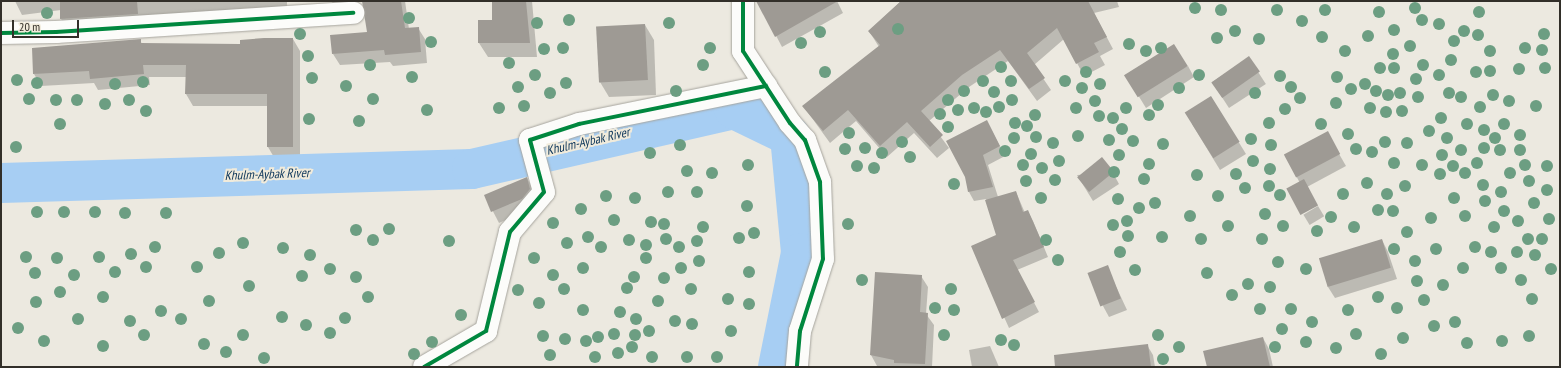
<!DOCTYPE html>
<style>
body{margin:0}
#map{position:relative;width:1561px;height:368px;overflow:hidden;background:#ece9e0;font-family:"PT Sans Narrow",sans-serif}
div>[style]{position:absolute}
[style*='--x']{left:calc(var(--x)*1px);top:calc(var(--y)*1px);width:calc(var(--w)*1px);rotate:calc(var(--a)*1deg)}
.shadow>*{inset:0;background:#0003;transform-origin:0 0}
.river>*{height:40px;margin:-20px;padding:0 20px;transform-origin:20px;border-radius:20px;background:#a7cef3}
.building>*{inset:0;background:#9e9a94;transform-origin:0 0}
.roads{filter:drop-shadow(0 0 1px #a6a49d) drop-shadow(0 0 1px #a6a49d)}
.minor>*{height:22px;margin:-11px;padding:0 11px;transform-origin:11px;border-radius:11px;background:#fcfcfa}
.cycleway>*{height:4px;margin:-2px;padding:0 2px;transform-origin:2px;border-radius:2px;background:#00873e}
.trees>*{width:12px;height:12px;margin:-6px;border-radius:50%;background:#6c9e82}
span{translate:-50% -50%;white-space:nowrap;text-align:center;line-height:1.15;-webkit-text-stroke:4px #f1ebdb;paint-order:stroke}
.water-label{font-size:13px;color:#0d365a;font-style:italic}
.frame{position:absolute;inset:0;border:2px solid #322f29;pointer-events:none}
.scale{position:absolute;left:12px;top:20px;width:67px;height:18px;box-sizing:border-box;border:2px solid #322f29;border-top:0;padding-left:5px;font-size:12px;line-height:14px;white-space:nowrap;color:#322f29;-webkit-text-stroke:3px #f1ebdb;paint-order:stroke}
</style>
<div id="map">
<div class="shadow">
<div style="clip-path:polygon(15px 1px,287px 1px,287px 10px,255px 13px,252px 8px,143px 17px,68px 30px,61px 19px,61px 10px,22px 15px)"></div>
<div style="clip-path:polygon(331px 1px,363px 1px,333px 4px)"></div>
<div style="clip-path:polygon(364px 1px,405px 1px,409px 29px,418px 28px,425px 39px,427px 63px,393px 66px,390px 62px,340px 65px,333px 54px,368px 33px)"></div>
<div style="clip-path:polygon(493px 1px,532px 1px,537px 57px,488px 57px,479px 43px,479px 21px,493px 21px)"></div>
<div style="clip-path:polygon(758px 1px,837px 1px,843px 13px,782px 47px)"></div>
<div style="clip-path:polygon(901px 1px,1117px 1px,1119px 7px,1094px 13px,1113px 49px,1100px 56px,1105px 65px,1084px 76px,1064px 39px,1034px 65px,1051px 90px,1037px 101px,1008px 61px,969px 87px,929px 121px,949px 148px,937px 158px,914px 133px,887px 157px,856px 121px,830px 143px,804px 107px,879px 47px,869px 31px)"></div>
<div style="clip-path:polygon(645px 25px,654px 40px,656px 95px,609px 97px,600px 82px)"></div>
<div style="clip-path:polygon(293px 39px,300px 51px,300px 159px,275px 159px,268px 147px,268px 106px,193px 106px,186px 94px,187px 77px,149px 77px,150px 85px,98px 90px,94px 83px,41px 86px,34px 74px,140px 40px,142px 44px,241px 45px)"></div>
<div style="left:1249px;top:58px;width:31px;height:44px;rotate:57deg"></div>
<div style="clip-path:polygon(1188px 66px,1194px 77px,1146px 108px,1133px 87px)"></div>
<div style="clip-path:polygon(1211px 97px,1246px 154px,1220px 170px,1192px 124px)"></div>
<div style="clip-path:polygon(992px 131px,1005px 156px,988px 165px,998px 197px,1016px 192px,1025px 213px,1028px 212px,1033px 221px,1048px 257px,1017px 270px,1039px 312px,1009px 328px,972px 246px,997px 236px,986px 199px,974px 201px,969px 192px)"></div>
<div style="clip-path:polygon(1327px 133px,1346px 166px,1307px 187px,1300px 183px,1285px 156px)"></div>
<div style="clip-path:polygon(1113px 173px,1119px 184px,1093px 201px,1077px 175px)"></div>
<div style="clip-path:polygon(527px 178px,533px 189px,528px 210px,499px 223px,485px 196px)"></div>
<div style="left:1318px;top:206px;width:12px;height:17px;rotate:59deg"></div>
<div style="clip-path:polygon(1382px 240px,1388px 252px,1397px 279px,1335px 298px,1328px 287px)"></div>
<div style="clip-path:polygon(1107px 267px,1127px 310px,1109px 317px,1103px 306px)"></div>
<div style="clip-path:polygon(876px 273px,921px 276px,928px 287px,926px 314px,934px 325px,932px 367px,877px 366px,871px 355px)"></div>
<div style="clip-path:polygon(1263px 338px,1269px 349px,1273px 367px,1208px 367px)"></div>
<div style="clip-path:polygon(1147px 345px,1153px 355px,1155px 367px,1089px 367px)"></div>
<div style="clip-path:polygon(990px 346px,999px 367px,972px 367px,969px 350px)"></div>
</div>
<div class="river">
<div style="--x:1;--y:183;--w:471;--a:-1.7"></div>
<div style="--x:472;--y:169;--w:269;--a:-12.9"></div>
<div style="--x:734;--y:109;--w:62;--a:25.7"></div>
<div style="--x:790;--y:136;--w:118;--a:84.6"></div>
<div style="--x:801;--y:253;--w:116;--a:101.4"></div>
</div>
<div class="building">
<div style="clip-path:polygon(60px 1px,137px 1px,138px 14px,60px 19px)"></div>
<div style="clip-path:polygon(362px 1px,401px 1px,405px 28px,419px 27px,421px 52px,385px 55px,384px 50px,332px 54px,330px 35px,367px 32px)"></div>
<div style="clip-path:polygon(492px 1px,526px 1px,530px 43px,478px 43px,478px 20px,492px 20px)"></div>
<div style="clip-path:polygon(756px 1px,838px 1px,775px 37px)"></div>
<div style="clip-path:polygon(901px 1px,1088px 1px,1107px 37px,1094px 43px,1099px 52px,1076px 64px,1057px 28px,1027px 53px,1045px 78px,1029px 89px,1000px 50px,962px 75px,921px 111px,943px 135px,930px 147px,907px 122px,880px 146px,848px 110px,823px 131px,802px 106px,880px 45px,868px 31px)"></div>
<div style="left:645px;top:24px;width:56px;height:49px;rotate:87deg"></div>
<div style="clip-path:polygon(264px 38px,293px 38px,293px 147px,267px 147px,267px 94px,185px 94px,186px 65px,143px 65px,144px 74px,90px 79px,89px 71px,33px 74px,32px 48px,141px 39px,141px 43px,240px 44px,240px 40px)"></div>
<div style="left:1174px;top:44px;width:26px;height:59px;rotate:58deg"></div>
<div style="left:1249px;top:56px;width:19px;height:46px;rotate:55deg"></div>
<div style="left:1211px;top:96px;width:54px;height:31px;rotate:58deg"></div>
<div style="clip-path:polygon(987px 120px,1000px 146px,983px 155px,993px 187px,968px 192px,965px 177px,946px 141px)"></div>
<div style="left:1328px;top:131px;width:26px;height:50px;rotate:62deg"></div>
<div style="left:1102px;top:157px;width:19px;height:32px;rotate:51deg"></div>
<div style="clip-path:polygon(527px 177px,530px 189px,522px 199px,491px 212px,484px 195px)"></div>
<div style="left:1304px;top:179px;width:30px;height:20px;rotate:62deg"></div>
<div style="clip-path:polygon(1016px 191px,1023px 212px,1028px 210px,1044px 247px,1013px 260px,1035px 302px,1002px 319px,971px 246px,996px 235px,985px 200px)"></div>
<div style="left:1382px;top:239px;width:30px;height:66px;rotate:73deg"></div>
<div style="left:1108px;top:265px;width:36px;height:22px;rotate:69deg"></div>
<div style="clip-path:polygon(875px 272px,922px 275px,920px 312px,928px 313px,925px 364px,894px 363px,894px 360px,870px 355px)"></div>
<div style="clip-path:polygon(1263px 337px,1270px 367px,1207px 367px,1203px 351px)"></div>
<div style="clip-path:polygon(1148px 344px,1151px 367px,1055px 367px,1054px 355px)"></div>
</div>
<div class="roads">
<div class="minor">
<div style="--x:743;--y:1;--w:50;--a:90"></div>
<div style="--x:743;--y:51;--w:86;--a:56.9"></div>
<div style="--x:790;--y:123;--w:23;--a:49"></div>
<div style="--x:805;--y:140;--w:45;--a:70.3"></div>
<div style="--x:820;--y:182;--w:77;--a:87.8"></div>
<div style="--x:823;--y:259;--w:76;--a:107.7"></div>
<div style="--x:800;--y:331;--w:36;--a:95"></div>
<div style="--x:1;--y:33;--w:55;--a:-1"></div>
<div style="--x:56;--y:32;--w:298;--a:-3.7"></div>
<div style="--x:424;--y:367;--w:72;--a:-30.1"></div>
<div style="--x:486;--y:331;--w:102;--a:-76.4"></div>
<div style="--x:510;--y:232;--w:52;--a:-49.6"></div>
<div style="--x:544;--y:192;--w:54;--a:-105.1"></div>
<div style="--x:530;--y:140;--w:52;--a:-18.1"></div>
<div style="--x:579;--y:124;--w:191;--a:-11.5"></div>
</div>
</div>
<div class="cycleway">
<div style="--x:743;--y:1;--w:50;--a:90"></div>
<div style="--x:743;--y:51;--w:86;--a:56.9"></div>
<div style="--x:790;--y:123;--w:23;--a:49"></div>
<div style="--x:805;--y:140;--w:45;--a:70.3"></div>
<div style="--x:820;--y:182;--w:77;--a:87.8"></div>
<div style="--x:823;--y:259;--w:76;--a:107.7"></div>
<div style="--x:800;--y:331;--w:36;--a:95"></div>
<div style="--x:1;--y:33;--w:55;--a:-1"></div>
<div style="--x:56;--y:32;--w:298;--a:-3.7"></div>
<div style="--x:424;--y:367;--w:72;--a:-30.1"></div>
<div style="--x:486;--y:331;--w:102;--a:-76.4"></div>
<div style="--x:510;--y:232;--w:52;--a:-49.6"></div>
<div style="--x:544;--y:192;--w:54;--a:-105.1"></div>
<div style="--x:530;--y:140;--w:52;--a:-18.1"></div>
<div style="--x:579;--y:124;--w:191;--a:-11.5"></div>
</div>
<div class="trees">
<div style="left:1195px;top:8px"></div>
<div style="left:1415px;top:8px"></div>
<div style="left:1221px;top:10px"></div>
<div style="left:1277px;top:10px"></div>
<div style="left:1325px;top:10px"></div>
<div style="left:1379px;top:12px"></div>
<div style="left:1479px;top:12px"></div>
<div style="left:47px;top:13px"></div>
<div style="left:409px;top:18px"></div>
<div style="left:569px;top:20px"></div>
<div style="left:1422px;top:20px"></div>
<div style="left:1302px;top:21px"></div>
<div style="left:537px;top:23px"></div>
<div style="left:669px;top:23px"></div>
<div style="left:1439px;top:24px"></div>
<div style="left:898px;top:29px"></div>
<div style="left:1394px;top:30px"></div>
<div style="left:1235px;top:31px"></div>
<div style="left:1464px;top:31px"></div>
<div style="left:820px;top:32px"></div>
<div style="left:300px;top:34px"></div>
<div style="left:1544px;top:34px"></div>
<div style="left:1478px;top:35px"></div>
<div style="left:1368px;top:36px"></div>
<div style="left:1322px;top:37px"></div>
<div style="left:1217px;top:38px"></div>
<div style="left:1259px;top:39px"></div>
<div style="left:1454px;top:41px"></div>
<div style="left:431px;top:42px"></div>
<div style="left:801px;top:43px"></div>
<div style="left:1129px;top:44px"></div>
<div style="left:1410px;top:46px"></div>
<div style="left:563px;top:48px"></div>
<div style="left:710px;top:48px"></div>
<div style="left:1161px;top:48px"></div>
<div style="left:1525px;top:48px"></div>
<div style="left:544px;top:49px"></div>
<div style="left:1542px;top:50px"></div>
<div style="left:1146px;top:51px"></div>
<div style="left:1345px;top:51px"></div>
<div style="left:1490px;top:51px"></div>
<div style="left:1393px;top:54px"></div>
<div style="left:308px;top:56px"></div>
<div style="left:1451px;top:60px"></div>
<div style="left:509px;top:63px"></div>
<div style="left:370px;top:65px"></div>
<div style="left:703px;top:65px"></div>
<div style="left:1423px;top:65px"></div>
<div style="left:1001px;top:67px"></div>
<div style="left:1380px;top:68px"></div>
<div style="left:1394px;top:68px"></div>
<div style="left:1545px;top:68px"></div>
<div style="left:1519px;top:69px"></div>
<div style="left:1490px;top:71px"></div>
<div style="left:825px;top:72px"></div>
<div style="left:1086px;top:72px"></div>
<div style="left:1476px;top:72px"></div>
<div style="left:535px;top:75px"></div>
<div style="left:1199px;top:75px"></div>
<div style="left:1439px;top:75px"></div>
<div style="left:1280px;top:76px"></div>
<div style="left:412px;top:77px"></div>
<div style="left:1337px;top:77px"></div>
<div style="left:312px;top:78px"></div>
<div style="left:1416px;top:79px"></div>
<div style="left:17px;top:80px"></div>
<div style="left:983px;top:81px"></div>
<div style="left:1011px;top:81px"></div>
<div style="left:1065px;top:81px"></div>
<div style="left:143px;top:82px"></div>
<div style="left:37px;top:83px"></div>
<div style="left:566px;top:83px"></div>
<div style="left:115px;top:84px"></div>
<div style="left:1100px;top:84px"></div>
<div style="left:1365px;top:84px"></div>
<div style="left:346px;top:86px"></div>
<div style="left:518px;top:87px"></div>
<div style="left:1291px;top:87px"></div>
<div style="left:1082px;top:88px"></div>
<div style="left:1179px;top:88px"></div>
<div style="left:1351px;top:89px"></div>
<div style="left:676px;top:91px"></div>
<div style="left:964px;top:91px"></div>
<div style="left:1376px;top:91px"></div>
<div style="left:994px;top:92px"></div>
<div style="left:550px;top:93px"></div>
<div style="left:1255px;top:93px"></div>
<div style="left:1400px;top:93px"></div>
<div style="left:1449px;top:93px"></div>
<div style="left:1388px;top:95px"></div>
<div style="left:1493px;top:95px"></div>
<div style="left:1418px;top:97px"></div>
<div style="left:1461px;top:97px"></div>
<div style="left:1300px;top:98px"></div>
<div style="left:29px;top:99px"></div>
<div style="left:373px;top:99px"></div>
<div style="left:56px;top:100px"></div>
<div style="left:77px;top:100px"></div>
<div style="left:129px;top:100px"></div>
<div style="left:948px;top:100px"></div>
<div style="left:1012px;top:100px"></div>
<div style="left:1095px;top:101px"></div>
<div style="left:1509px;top:101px"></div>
<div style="left:1336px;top:103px"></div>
<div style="left:105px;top:104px"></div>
<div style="left:1158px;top:105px"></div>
<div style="left:524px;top:106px"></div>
<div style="left:1536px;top:106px"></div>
<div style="left:999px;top:107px"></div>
<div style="left:1480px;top:107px"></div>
<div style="left:499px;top:108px"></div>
<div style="left:974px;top:108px"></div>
<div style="left:1076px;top:108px"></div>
<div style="left:1126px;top:108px"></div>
<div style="left:1370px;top:108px"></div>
<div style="left:1285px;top:109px"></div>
<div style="left:427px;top:110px"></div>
<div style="left:958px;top:110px"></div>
<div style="left:146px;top:111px"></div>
<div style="left:1402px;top:111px"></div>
<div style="left:986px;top:112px"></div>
<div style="left:1386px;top:112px"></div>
<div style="left:940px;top:114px"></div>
<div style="left:1035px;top:115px"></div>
<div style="left:1149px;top:115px"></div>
<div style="left:1099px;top:116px"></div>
<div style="left:1113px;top:118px"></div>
<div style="left:1441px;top:118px"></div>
<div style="left:309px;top:119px"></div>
<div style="left:359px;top:121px"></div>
<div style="left:1015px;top:123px"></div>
<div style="left:1269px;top:123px"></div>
<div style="left:60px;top:124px"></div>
<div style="left:1321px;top:124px"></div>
<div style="left:1467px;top:124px"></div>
<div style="left:1504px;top:124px"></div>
<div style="left:1027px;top:126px"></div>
<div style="left:948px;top:127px"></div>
<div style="left:1122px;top:129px"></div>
<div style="left:1484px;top:130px"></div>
<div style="left:1429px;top:131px"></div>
<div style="left:849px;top:133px"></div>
<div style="left:1348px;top:134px"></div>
<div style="left:1520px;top:135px"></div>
<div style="left:1078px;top:136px"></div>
<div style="left:1036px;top:137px"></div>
<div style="left:1014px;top:138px"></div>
<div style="left:1447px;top:138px"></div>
<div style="left:1495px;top:138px"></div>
<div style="left:1251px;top:139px"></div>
<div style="left:1109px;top:140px"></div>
<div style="left:1133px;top:141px"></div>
<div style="left:902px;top:142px"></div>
<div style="left:1385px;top:142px"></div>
<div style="left:1053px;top:143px"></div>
<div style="left:1407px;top:143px"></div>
<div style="left:1163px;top:144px"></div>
<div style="left:680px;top:145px"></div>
<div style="left:1271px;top:145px"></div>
<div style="left:16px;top:147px"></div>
<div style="left:865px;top:148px"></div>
<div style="left:1484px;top:148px"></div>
<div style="left:845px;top:149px"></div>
<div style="left:1356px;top:149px"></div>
<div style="left:1461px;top:150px"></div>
<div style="left:1500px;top:150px"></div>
<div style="left:1520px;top:150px"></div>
<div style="left:1005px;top:151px"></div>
<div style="left:1372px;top:152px"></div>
<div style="left:650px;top:153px"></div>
<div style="left:882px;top:153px"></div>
<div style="left:1031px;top:154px"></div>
<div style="left:1119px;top:155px"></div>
<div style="left:1442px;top:155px"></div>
<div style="left:910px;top:157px"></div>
<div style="left:1059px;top:161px"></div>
<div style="left:1253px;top:161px"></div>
<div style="left:1394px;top:163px"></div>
<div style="left:1477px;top:163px"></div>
<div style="left:1149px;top:164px"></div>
<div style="left:748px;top:165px"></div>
<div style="left:1023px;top:165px"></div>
<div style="left:1422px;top:165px"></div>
<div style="left:1525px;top:165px"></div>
<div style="left:857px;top:166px"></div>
<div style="left:1453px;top:166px"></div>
<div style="left:1547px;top:166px"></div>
<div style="left:874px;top:168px"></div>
<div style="left:1042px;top:168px"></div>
<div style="left:1270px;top:169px"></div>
<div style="left:687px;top:171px"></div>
<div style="left:1114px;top:172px"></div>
<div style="left:712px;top:173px"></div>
<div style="left:1465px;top:173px"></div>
<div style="left:1510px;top:173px"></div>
<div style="left:1236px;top:174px"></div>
<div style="left:1440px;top:174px"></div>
<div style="left:1197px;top:175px"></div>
<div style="left:1144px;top:179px"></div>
<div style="left:1055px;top:180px"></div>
<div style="left:1026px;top:181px"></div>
<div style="left:1529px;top:181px"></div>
<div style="left:1367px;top:183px"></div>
<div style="left:954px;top:184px"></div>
<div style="left:1483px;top:185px"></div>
<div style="left:1269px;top:186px"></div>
<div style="left:1405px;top:186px"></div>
<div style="left:1245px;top:188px"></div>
<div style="left:1547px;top:190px"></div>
<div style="left:668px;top:192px"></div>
<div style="left:697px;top:192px"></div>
<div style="left:1501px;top:192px"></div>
<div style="left:1343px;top:194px"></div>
<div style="left:1387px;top:194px"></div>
<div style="left:1280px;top:195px"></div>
<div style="left:606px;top:196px"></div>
<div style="left:1218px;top:196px"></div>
<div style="left:635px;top:198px"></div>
<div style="left:1041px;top:198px"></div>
<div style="left:1454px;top:198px"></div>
<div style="left:1118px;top:199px"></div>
<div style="left:1485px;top:201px"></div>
<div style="left:1155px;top:203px"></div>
<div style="left:1534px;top:203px"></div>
<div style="left:747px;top:206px"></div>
<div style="left:1139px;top:208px"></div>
<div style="left:581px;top:209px"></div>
<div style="left:1378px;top:210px"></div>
<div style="left:1393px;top:211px"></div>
<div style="left:1504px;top:211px"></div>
<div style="left:37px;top:212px"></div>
<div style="left:64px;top:212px"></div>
<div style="left:95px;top:212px"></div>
<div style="left:125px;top:213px"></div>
<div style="left:166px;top:213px"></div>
<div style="left:1265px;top:214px"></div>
<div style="left:1190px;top:216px"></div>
<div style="left:1465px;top:216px"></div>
<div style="left:1331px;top:217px"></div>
<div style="left:1431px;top:218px"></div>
<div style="left:1549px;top:219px"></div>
<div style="left:614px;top:220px"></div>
<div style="left:1127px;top:221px"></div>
<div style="left:1518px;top:221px"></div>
<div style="left:651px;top:222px"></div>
<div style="left:553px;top:223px"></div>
<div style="left:664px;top:224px"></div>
<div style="left:848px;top:224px"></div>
<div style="left:1113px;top:225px"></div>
<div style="left:1228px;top:226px"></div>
<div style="left:1283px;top:226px"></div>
<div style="left:703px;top:227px"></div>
<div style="left:1354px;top:227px"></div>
<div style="left:1494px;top:227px"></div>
<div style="left:389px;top:229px"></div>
<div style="left:356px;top:230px"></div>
<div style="left:1317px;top:231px"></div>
<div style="left:1407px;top:232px"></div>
<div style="left:754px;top:233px"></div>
<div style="left:1128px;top:236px"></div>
<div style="left:588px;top:237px"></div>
<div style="left:1162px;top:237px"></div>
<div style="left:739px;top:238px"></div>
<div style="left:666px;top:239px"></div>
<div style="left:1201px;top:239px"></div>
<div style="left:1262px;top:239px"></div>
<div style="left:1528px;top:239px"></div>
<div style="left:1542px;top:239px"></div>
<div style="left:373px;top:240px"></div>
<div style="left:629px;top:240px"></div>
<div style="left:1046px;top:240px"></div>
<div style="left:449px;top:241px"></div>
<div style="left:697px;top:241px"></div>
<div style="left:243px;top:243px"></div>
<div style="left:567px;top:243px"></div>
<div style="left:646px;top:245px"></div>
<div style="left:155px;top:247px"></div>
<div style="left:601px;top:247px"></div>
<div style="left:679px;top:247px"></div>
<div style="left:1475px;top:247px"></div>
<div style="left:283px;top:248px"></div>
<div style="left:1394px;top:249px"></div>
<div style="left:1436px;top:249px"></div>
<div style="left:1120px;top:252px"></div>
<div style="left:1491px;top:252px"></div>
<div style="left:1517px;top:252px"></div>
<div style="left:219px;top:253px"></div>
<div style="left:131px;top:254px"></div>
<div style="left:310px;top:255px"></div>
<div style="left:1535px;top:255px"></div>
<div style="left:26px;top:257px"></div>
<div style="left:99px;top:257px"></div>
<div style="left:57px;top:258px"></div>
<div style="left:534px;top:258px"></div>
<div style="left:646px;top:258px"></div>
<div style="left:1058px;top:260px"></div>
<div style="left:699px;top:261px"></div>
<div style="left:1415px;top:261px"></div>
<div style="left:1278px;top:262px"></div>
<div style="left:146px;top:267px"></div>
<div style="left:197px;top:267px"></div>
<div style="left:583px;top:268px"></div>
<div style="left:681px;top:268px"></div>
<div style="left:1463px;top:268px"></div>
<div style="left:1501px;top:268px"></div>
<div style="left:330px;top:269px"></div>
<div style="left:1306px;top:269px"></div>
<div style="left:1551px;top:269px"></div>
<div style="left:1135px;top:270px"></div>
<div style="left:115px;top:272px"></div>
<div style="left:749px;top:272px"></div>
<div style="left:35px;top:273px"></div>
<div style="left:1207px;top:273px"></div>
<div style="left:74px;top:275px"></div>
<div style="left:553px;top:275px"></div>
<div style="left:302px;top:276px"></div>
<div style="left:356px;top:277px"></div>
<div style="left:634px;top:277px"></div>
<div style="left:664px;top:278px"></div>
<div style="left:862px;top:280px"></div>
<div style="left:1521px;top:280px"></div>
<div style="left:1417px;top:281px"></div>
<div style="left:1248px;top:284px"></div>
<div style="left:1443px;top:285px"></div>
<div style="left:249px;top:286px"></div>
<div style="left:1270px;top:287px"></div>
<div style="left:627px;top:288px"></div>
<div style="left:564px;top:289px"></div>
<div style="left:691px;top:289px"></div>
<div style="left:951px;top:289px"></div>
<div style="left:518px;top:290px"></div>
<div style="left:60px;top:292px"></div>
<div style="left:1232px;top:295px"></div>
<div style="left:103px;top:297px"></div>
<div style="left:368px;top:297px"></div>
<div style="left:1378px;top:297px"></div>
<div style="left:728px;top:299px"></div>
<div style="left:1532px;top:299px"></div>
<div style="left:1424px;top:300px"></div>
<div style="left:209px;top:301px"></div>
<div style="left:658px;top:301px"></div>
<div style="left:36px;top:302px"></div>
<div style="left:539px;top:303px"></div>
<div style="left:749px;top:304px"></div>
<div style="left:935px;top:308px"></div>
<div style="left:1397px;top:308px"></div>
<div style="left:1260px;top:309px"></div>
<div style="left:1291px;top:309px"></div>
<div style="left:583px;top:310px"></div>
<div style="left:954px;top:310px"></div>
<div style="left:1348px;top:310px"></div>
<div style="left:161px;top:311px"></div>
<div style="left:620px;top:312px"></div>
<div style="left:461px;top:315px"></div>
<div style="left:282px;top:317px"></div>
<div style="left:345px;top:318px"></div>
<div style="left:78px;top:319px"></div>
<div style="left:181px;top:319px"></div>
<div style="left:636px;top:319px"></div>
<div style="left:130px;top:321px"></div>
<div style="left:675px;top:321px"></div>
<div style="left:1312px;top:322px"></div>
<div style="left:1455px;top:322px"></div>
<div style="left:692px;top:324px"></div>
<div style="left:306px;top:325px"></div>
<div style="left:1434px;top:326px"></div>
<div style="left:18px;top:328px"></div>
<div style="left:1282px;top:329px"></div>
<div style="left:649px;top:331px"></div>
<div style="left:731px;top:331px"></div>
<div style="left:330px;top:333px"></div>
<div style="left:614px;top:334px"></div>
<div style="left:1356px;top:334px"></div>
<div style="left:144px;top:335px"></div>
<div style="left:243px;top:335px"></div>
<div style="left:635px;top:335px"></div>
<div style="left:944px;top:335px"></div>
<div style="left:1158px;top:335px"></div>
<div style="left:543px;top:336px"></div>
<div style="left:1529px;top:336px"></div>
<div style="left:598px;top:337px"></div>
<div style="left:1403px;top:338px"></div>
<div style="left:565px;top:339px"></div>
<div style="left:1001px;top:340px"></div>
<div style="left:44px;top:341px"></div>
<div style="left:586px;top:341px"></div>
<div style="left:1502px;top:341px"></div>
<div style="left:432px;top:342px"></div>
<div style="left:1306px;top:342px"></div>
<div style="left:1467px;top:343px"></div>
<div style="left:204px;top:344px"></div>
<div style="left:1014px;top:345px"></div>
<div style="left:103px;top:346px"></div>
<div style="left:632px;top:347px"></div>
<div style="left:1179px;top:347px"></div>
<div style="left:1275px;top:347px"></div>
<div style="left:1336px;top:348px"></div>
<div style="left:226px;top:352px"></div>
<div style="left:618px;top:353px"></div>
<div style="left:414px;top:354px"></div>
<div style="left:1381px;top:354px"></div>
<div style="left:550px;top:355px"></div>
<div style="left:595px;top:357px"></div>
<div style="left:652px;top:357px"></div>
<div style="left:687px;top:357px"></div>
<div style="left:717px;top:357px"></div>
<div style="left:264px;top:358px"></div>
<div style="left:1163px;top:359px"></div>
</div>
<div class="water-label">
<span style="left:588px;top:142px;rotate:-13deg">Khulm-Aybak River</span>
<span style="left:267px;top:175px;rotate:-2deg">Khulm-Aybak River</span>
</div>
<div class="frame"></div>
<div class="scale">20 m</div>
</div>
